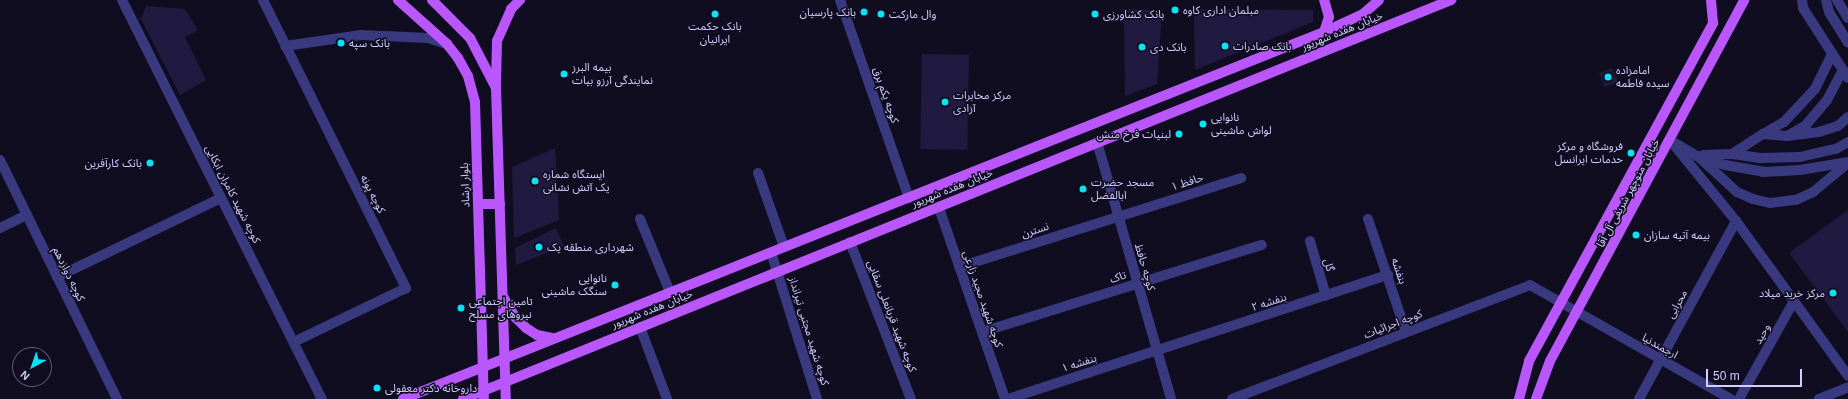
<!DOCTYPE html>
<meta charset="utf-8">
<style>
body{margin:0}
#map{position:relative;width:1848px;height:399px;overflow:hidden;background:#100d21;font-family:Arial,"Noto Sans Arabic",sans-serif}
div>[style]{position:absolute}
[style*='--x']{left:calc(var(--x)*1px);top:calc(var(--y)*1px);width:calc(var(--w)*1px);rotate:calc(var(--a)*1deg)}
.building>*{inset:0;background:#201a41;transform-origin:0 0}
.minor>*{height:10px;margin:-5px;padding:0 5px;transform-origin:5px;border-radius:5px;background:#39397f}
.major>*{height:10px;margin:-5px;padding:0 5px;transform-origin:5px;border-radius:5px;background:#b957fc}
.dots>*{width:11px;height:11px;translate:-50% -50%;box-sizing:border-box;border:2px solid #100d21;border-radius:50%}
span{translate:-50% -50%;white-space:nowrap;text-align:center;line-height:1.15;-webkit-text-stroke:3px #100d21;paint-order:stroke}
.poi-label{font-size:11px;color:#d2cefe}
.left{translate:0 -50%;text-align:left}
.right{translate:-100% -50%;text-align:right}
.street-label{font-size:11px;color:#d2cefe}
.north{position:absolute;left:12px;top:347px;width:40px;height:40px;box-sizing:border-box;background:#100d21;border:1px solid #5e5a79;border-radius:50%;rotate:220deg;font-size:11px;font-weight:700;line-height:16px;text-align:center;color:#d2cefe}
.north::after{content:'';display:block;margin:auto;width:14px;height:18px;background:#04e4f4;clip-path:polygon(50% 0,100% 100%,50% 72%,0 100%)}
.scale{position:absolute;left:1706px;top:369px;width:96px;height:18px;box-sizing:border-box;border:2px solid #d2cefe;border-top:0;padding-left:5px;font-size:12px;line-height:14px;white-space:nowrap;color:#d2cefe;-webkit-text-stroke:3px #100d21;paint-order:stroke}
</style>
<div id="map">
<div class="building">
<div style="clip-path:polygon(146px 6px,185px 9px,198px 30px,185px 37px,206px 80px,180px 95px,141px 19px)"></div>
<div style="clip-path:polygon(1124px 9px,1162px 10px,1157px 84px,1125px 96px)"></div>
<div style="clip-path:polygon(1194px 9px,1313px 10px,1313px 22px,1195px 70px)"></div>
<div style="left:922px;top:54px;width:47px;height:95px;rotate:1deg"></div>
<div style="left:1612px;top:68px;width:15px;height:14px;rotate:67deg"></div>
<div style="clip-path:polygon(555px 148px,559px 220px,514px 238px,512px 167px)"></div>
<div style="clip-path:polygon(1848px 210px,1848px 332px,1789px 253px)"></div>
<div style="clip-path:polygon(556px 228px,564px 246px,516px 265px,515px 248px)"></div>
</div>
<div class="minor">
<div style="--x:122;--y:0;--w:446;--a:63.4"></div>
<div style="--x:263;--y:0;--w:322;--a:63.6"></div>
<div style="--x:406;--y:288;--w:124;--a:154.3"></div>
<div style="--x:840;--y:0;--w:210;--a:70.8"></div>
<div style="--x:1802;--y:0;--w:8;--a:83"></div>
<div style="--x:1803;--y:8;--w:83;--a:57.3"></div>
<div style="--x:1826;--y:0;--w:12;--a:76"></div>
<div style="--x:1829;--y:12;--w:36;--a:58"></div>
<div style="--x:1837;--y:0;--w:21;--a:59"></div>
<div style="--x:285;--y:46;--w:77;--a:-8.2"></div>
<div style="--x:361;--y:35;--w:67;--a:2.6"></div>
<div style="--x:428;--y:38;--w:20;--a:18"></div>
<div style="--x:1763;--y:134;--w:24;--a:-30"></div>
<div style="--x:1784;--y:122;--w:45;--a:-46.8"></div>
<div style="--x:1815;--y:89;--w:39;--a:-64"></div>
<div style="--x:1789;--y:135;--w:20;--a:-30"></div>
<div style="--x:1806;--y:125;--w:33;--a:-50"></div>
<div style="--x:1827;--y:100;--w:34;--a:-62"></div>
<div style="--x:1670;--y:140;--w:104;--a:50.8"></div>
<div style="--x:1736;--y:221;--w:191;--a:54.1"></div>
<div style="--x:1097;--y:142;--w:267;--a:73.9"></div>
<div style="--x:1675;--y:143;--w:26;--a:31"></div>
<div style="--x:1697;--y:156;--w:29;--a:18"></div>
<div style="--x:1725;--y:165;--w:39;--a:10"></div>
<div style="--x:1763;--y:172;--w:37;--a:-3"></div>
<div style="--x:1800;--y:170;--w:49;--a:-9.5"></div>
<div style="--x:1732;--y:154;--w:37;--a:-33"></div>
<div style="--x:1763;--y:134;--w:24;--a:5"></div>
<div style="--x:1787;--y:136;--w:32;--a:-7"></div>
<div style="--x:1819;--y:132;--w:20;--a:-18"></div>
<div style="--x:1838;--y:126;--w:13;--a:-42"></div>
<div style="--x:1703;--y:155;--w:29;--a:-2"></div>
<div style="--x:1732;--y:154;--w:27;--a:8"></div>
<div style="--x:1759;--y:158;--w:41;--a:-1.4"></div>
<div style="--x:1800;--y:157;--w:37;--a:-13"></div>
<div style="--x:1836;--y:149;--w:14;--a:-30"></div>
<div style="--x:1700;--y:158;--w:50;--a:42.6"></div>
<div style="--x:1737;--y:192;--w:17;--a:24"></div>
<div style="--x:1753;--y:199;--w:17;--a:13"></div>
<div style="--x:1770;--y:203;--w:26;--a:-7"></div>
<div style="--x:1796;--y:200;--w:19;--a:-25"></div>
<div style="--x:1813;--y:192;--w:45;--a:-39.6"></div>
<div style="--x:0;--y:160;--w:266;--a:63.9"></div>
<div style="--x:758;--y:173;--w:78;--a:70.6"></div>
<div style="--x:939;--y:208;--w:202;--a:70.9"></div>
<div style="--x:640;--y:219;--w:79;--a:67.7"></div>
<div style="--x:1368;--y:219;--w:119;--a:71.4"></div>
<div style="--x:0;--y:228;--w:30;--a:-26"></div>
<div style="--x:1310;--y:241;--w:57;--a:73.8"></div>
<div style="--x:850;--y:242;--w:168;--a:68.8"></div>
<div style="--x:771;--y:252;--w:154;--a:72.6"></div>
<div style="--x:959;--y:267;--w:296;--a:-17.5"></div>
<div style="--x:57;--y:277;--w:182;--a:-25.7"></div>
<div style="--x:640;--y:327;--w:77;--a:69.4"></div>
<div style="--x:982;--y:332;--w:293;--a:-17.3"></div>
<div style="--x:1008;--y:399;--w:400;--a:-18.1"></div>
<div style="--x:1232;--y:399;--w:319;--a:-20.9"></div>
<div style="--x:1530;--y:285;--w:231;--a:29.6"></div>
<div style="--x:1639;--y:399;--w:203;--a:-61.4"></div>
<div style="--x:1739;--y:399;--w:112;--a:-60.7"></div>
<div style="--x:1819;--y:399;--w:31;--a:-22"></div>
</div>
<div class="major">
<div style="--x:398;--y:0;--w:66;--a:41.9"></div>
<div style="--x:447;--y:44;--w:18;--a:52"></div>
<div style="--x:458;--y:58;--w:21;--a:61"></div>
<div style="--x:468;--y:76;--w:27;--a:75"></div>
<div style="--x:475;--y:102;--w:297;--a:88.3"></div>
<div style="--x:432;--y:0;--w:54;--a:45"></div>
<div style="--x:470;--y:38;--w:56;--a:62.5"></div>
<div style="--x:496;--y:88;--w:311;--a:88.2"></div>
<div style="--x:1324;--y:32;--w:16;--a:-72"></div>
<div style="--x:1329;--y:17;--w:18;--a:-106"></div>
<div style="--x:496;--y:84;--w:43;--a:-88.7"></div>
<div style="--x:497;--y:41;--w:35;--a:-66"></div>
<div style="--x:511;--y:9;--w:13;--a:-45"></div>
<div style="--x:478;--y:204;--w:22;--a:0"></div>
<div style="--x:504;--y:298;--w:22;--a:60"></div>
<div style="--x:515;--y:317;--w:16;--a:45"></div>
<div style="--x:526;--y:328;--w:13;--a:32"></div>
<div style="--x:537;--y:335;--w:15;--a:11"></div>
<div style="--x:403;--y:399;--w:991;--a:-21.73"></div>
<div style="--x:1324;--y:32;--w:43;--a:-24.8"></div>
<div style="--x:1363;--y:14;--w:21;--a:-41"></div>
<div style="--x:463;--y:399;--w:1066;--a:-21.99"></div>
<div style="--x:1519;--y:399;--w:39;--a:-75"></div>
<div style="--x:1529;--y:361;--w:385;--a:-61.4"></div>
<div style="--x:1713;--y:23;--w:23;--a:-95"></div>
<div style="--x:1536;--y:399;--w:40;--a:-69.8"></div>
<div style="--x:1550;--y:361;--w:410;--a:-61.7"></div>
</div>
<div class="dots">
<div style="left:1175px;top:10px;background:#04e4f4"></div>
<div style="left:864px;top:12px;background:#04e4f4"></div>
<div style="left:715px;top:14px;background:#04e4f4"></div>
<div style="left:881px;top:14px;background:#04e4f4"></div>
<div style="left:1095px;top:14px;background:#04e4f4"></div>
<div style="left:341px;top:43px;background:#04e4f4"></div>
<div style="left:1225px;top:46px;background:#04e4f4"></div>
<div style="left:1142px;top:47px;background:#04e4f4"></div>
<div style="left:564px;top:74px;background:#04e4f4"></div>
<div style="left:1608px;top:77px;background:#04e4f4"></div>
<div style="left:945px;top:102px;background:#04e4f4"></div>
<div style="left:1203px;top:124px;background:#04e4f4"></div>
<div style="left:1179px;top:134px;background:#04e4f4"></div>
<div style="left:1631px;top:153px;background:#04e4f4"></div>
<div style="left:150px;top:163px;background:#04e4f4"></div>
<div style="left:535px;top:181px;background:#04e4f4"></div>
<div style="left:1083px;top:189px;background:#04e4f4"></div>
<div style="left:1636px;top:235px;background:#04e4f4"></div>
<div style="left:539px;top:247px;background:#04e4f4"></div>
<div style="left:615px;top:285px;background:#04e4f4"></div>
<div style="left:1833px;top:293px;background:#04e4f4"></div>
<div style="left:461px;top:308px;background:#04e4f4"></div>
<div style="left:377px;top:388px;background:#04e4f4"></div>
</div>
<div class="poi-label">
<span class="left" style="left:1183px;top:10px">مبلمان اداری کاوه</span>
<span class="right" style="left:856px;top:12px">بانک پارسیان</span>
<span class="left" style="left:889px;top:14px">وال مارکت</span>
<span class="left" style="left:1103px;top:14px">بانک کشاورزی</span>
<span style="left:715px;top:33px">بانک حکمت<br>ایرانیان</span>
<span class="left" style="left:349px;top:43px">بانک سپه</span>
<span class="left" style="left:1233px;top:46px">بانک صادرات</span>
<span class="left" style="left:1150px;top:47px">بانک دی</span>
<span class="left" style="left:572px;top:74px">بیمه البرز<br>نمایندگی آرزو بیات</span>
<span class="left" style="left:1616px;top:77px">امامزاده<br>سیده فاطمه</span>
<span class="left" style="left:953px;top:102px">مرکز مخابرات<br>آزادی</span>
<span class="left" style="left:1211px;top:124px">نانوایی<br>لواش ماشینی</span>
<span class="right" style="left:1171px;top:134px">لبنیات فرخ منش</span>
<span class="right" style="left:1623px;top:153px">فروشگاه و مرکز<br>خدمات ایرانسل</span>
<span class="right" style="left:142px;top:163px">بانک کارآفرین</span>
<span class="left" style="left:543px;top:181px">ایستگاه شماره<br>یک آتش نشانی</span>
<span class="left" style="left:1091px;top:189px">مسجد حضرت<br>ابالفضل</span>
<span class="left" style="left:1644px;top:235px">بیمه آتیه سازان</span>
<span class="left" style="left:547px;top:247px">شهرداری منطقه یک</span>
<span class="right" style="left:607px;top:285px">نانوایی<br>سنگک ماشینی</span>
<span class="right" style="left:1825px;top:293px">مرکز خرید میلاد</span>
<span class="left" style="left:469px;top:308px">تامین اجتماعی<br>نیروهای مسلح</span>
<span class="left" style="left:385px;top:388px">داروخانه دکتر معقولی</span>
</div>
<div class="street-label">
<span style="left:1342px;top:31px;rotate:-22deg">خیابان هفده شهریور</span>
<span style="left:886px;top:95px;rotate:71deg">کوچه یکم برق</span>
<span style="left:1187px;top:182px;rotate:-18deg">حافظ ۱</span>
<span style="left:465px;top:185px;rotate:-92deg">بلوار ارشاد</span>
<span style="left:952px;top:188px;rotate:-22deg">خیابان هفده شهریور</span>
<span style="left:1628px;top:193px;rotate:-62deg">خیابان منوچهر شریفی آل آقا</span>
<span style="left:233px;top:194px;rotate:63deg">کوچه شهید کامران ابکایی</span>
<span style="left:373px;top:194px;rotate:63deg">کوچه پونه</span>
<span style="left:1035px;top:230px;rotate:-18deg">نسترن</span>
<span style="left:1329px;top:265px;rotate:74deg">گل</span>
<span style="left:1145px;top:267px;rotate:74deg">کوچه حافظ</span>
<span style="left:1399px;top:271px;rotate:71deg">بنفشه</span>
<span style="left:69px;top:274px;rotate:64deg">کوچه دوازدهم</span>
<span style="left:1118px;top:277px;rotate:-17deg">تاک</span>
<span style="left:983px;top:299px;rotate:71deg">کوچه شهید مجید زارعی</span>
<span style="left:1269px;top:302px;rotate:-18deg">بنفشه ۲</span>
<span style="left:1677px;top:304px;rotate:-61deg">محرابی</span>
<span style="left:652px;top:309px;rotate:-22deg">خیابان هفده شهریور</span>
<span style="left:892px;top:316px;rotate:69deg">کوچه شهید قربانعلی سقایی</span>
<span style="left:1393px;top:324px;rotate:-21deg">کوچه اجرائیات</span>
<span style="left:809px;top:331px;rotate:73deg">کوچه شهید مجتبی تیرانداز</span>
<span style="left:1762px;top:334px;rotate:-61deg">وحید</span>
<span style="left:1660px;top:346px;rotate:29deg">ارجمندنیا</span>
<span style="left:1079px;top:363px;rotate:-18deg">بنفشه ۱</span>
</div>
<div class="north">N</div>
<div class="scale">50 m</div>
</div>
